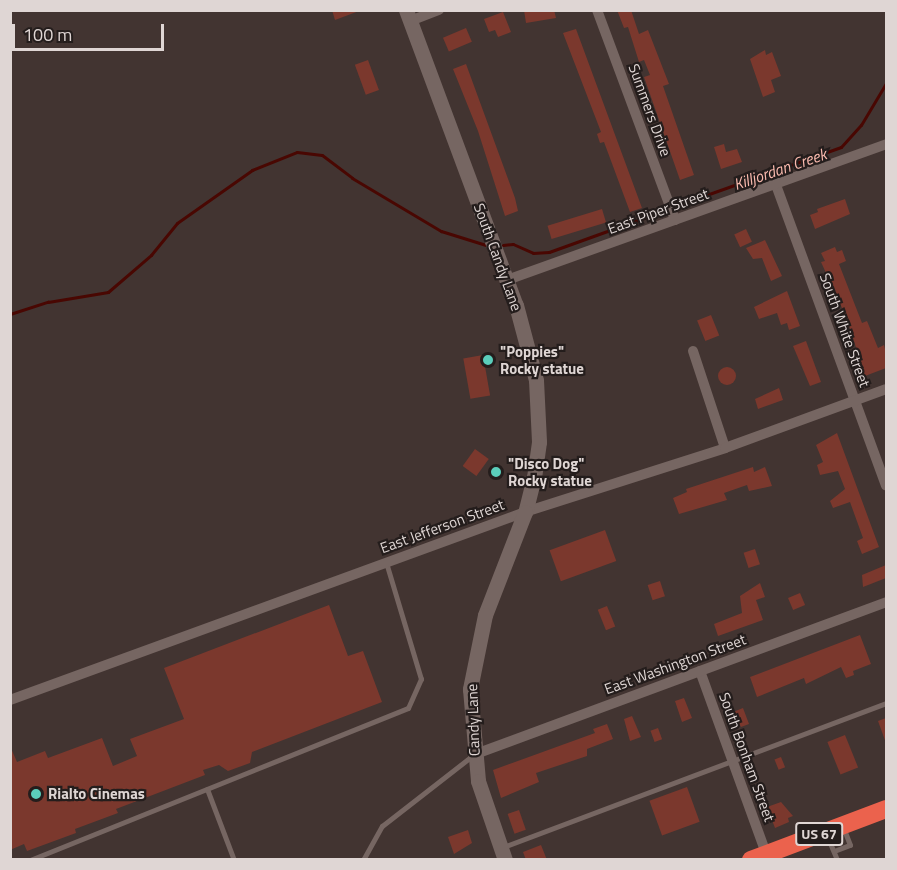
<!DOCTYPE html>
<style>
body{margin:0}
#map{position:relative;width:897px;height:870px;overflow:hidden;background:#423431;font-family:"Titillium Web",sans-serif}
div>[style]{position:absolute}
[style*='--x']{left:calc(var(--x)*1px);top:calc(var(--y)*1px);width:calc(var(--w)*1px);rotate:calc(var(--a)*1deg)}
.stream>*{height:3px;margin:-1.5px;padding:0 1.5px;transform-origin:1.5px;border-radius:1.5px;background:#490702}
.building>*{inset:0;background:#7b382d;transform-origin:0 0}
.round{border-radius:50%}
.lane>*{height:5px;margin:-2.5px;padding:0 2.5px;transform-origin:2.5px;border-radius:2.5px;background:#766662}
.street>*{height:10px;margin:-5px;padding:0 5px;transform-origin:5px;border-radius:5px;background:#766662}
.secondary>*{height:15px;margin:-7.5px;padding:0 7.5px;transform-origin:7.5px;border-radius:7.5px;background:#766662}
.highway>*{height:18px;margin:-9px;padding:0 9px;transform-origin:9px;border-radius:9px;background:#eb624d}
.dots>*{width:16px;height:16px;translate:-50% -50%;box-sizing:border-box;border:3px solid #241d1c;border-radius:50%}
span{translate:-50% -50%;white-space:nowrap;text-align:center;line-height:1.15;-webkit-text-stroke:4.5px #241d1c;paint-order:stroke}
.shield-label span{padding:2px 4px;background:#241d1c;border:2px solid;border-radius:4px;-webkit-text-stroke-width:0}
.shield-label{font-size:14px;color:#dfd6d4;font-weight:700}
.street-label{font-size:15px;color:#dfd6d4}
.poi-label{font-size:15px;color:#dfd6d4;font-weight:700}
.left{translate:0 -50%;text-align:left}
.water-label{font-size:16px;color:#fabaae;font-style:italic}
.frame{position:absolute;inset:0;border:12px solid #dfd6d4;pointer-events:none}
.scale{position:absolute;left:12px;top:24px;width:152px;height:27px;box-sizing:border-box;border:3px solid #dfd6d4;border-top:0;padding-left:8px;font-size:18px;line-height:21px;white-space:nowrap;color:#dfd6d4;-webkit-text-stroke:4px #241d1c;paint-order:stroke}
</style>
<div id="map">
<div class="stream">
<div style="--x:678;--y:205;--w:173;--a:-19.6"></div>
<div style="--x:841;--y:147;--w:30;--a:-48"></div>
<div style="--x:861;--y:125;--w:49;--a:-59.2"></div>
<div style="--x:503;--y:245;--w:10;--a:-6"></div>
<div style="--x:513;--y:244;--w:22;--a:24"></div>
<div style="--x:533;--y:253;--w:16;--a:-4"></div>
<div style="--x:549;--y:252;--w:121;--a:-19.8"></div>
<div style="--x:10;--y:314;--w:40;--a:-18"></div>
<div style="--x:48;--y:302;--w:61;--a:-9.5"></div>
<div style="--x:108;--y:292;--w:57;--a:-40.7"></div>
<div style="--x:151;--y:255;--w:41;--a:-50.9"></div>
<div style="--x:177;--y:223;--w:92;--a:-35.2"></div>
<div style="--x:252;--y:170;--w:48;--a:-21.8"></div>
<div style="--x:297;--y:152;--w:25;--a:7"></div>
<div style="--x:322;--y:155;--w:38;--a:37"></div>
<div style="--x:352;--y:178;--w:104;--a:30.8"></div>
<div style="--x:441;--y:231;--w:47;--a:17.3"></div>
</div>
<div class="building">
<div style="clip-path:polygon(332px 10px,359px 10px,359px 11px,335px 20px)"></div>
<div style="clip-path:polygon(524px 10px,554px 10px,556px 18px,526px 23px)"></div>
<div style="clip-path:polygon(617px 10px,631px 10px,639px 34px,648px 30px,669px 84px,663px 86px,694px 175px,680px 180px,644px 77px,650px 75px,644px 60px,639px 62px,628px 27px,624px 28px)"></div>
<div style="clip-path:polygon(503px 12px,511px 32px,498px 37px,495px 30px,489px 32px,484px 19px)"></div>
<div style="left:466px;top:28px;width:15px;height:25px;rotate:67deg"></div>
<div style="clip-path:polygon(576px 29px,642px 208px,630px 212px,604px 142px,600px 143px,597px 134px,601px 132px,563px 33px)"></div>
<div style="clip-path:polygon(765px 50px,766px 55px,772px 52px,781px 76px,771px 80px,775px 92px,763px 97px,750px 59px)"></div>
<div style="left:368px;top:60px;width:32px;height:14px;rotate:70deg"></div>
<div style="clip-path:polygon(466px 64px,515px 198px,518px 211px,505px 216px,478px 131px,453px 69px)"></div>
<div style="clip-path:polygon(724px 144px,726px 152px,737px 149px,742px 162px,721px 169px,714px 147px)"></div>
<div style="clip-path:polygon(845px 199px,850px 214px,815px 229px,810px 215px,818px 212px,817px 209px)"></div>
<div style="left:602px;top:209px;width:14px;height:57px;rotate:73deg"></div>
<div style="left:746px;top:229px;width:14px;height:13px;rotate:65deg"></div>
<div style="clip-path:polygon(765px 240px,782px 276px,771px 281px,762px 258px,753px 259px,746px 248px)"></div>
<div style="clip-path:polygon(835px 247px,837px 252px,842px 250px,846px 261px,839px 264px,862px 323px,867px 321px,878px 348px,884px 345px,886px 353px,886px 368px,865px 376px,847px 319px,821px 262px,825px 261px,821px 253px)"></div>
<div style="clip-path:polygon(787px 291px,800px 326px,789px 330px,787px 323px,781px 325px,777px 313px,759px 319px,754px 307px)"></div>
<div style="left:711px;top:315px;width:22px;height:15px;rotate:68deg"></div>
<div style="clip-path:polygon(806px 341px,821px 382px,810px 386px,793px 346px)"></div>
<div style="left:483px;top:355px;width:41px;height:20px;rotate:80deg"></div>
<div class="round" style="left:718px;top:367px;width:18px;height:18px"></div>
<div style="clip-path:polygon(779px 388px,783px 400px,758px 409px,755px 399px)"></div>
<div style="clip-path:polygon(837px 433px,879px 547px,862px 554px,857px 541px,863px 538px,850px 502px,833px 508px,830px 501px,845px 489px,838px 471px,820px 475px,817px 465px,823px 462px,816px 445px)"></div>
<div style="left:475px;top:449px;width:17px;height:21px;rotate:36deg"></div>
<div style="clip-path:polygon(753px 467px,754px 472px,765px 467px,772px 486px,749px 491px,747px 485px,724px 493px,727px 500px,679px 514px,673px 498px,687px 492px,686px 489px)"></div>
<div style="left:605px;top:530px;width:33px;height:59px;rotate:70deg"></div>
<div style="left:755px;top:549px;width:16px;height:12px;rotate:72deg"></div>
<div style="clip-path:polygon(886px 565px,886px 578px,863px 587px,862px 575px)"></div>
<div style="left:660px;top:581px;width:16px;height:13px;rotate:72deg"></div>
<div style="clip-path:polygon(760px 583px,765px 597px,756px 600px,763px 620px,718px 636px,714px 624px,742px 613px,740px 596px)"></div>
<div style="left:800px;top:593px;width:13px;height:13px;rotate:67deg"></div>
<div style="clip-path:polygon(329px 605px,348px 656px,363px 651px,382px 702px,252px 752px,250px 763px,228px 771px,219px 765px,203px 770px,205px 775px,116px 809px,118px 813px,75px 829px,76px 833px,27px 851px,24px 844px,10px 850px,10px 746px,17px 762px,45px 751px,48px 758px,102px 738px,113px 766px,137px 756px,130px 739px,184px 719px,164px 668px)"></div>
<div style="left:607px;top:606px;width:22px;height:10px;rotate:68deg"></div>
<div style="clip-path:polygon(860px 635px,871px 664px,853px 671px,854px 675px,846px 678px,841px 667px,806px 684px,804px 678px,757px 697px,750px 677px)"></div>
<div style="clip-path:polygon(684px 698px,692px 718px,682px 722px,675px 701px)"></div>
<div style="clip-path:polygon(743px 708px,749px 724px,741px 727px,733px 712px)"></div>
<div style="clip-path:polygon(632px 716px,641px 737px,630px 741px,624px 719px)"></div>
<div style="clip-path:polygon(886px 718px,886px 743px,878px 721px)"></div>
<div style="clip-path:polygon(607px 724px,613px 739px,587px 749px,587px 756px,536px 773px,539px 782px,501px 798px,493px 770px,595px 733px,593px 729px)"></div>
<div style="left:658px;top:728px;width:12px;height:8px;rotate:70deg"></div>
<div style="left:845px;top:735px;width:35px;height:19px;rotate:68deg"></div>
<div style="left:781px;top:757px;width:11px;height:7px;rotate:68deg"></div>
<div style="left:687px;top:787px;width:37px;height:40px;rotate:70deg"></div>
<div style="clip-path:polygon(781px 802px,793px 816px,788px 818px,789px 822px,775px 828px,767px 807px)"></div>
<div style="left:519px;top:810px;width:21px;height:12px;rotate:71deg"></div>
<div style="clip-path:polygon(468px 830px,472px 843px,454px 854px,448px 837px)"></div>
<div style="clip-path:polygon(541px 845px,547px 860px,526px 860px,523px 852px)"></div>
</div>
<div class="lane">
<div style="--x:207;--y:789;--w:76;--a:69.2"></div>
<div style="--x:827;--y:836;--w:26;--a:67"></div>
<div style="--x:503;--y:847;--w:409;--a:-20.6"></div>
<div style="--x:834;--y:851;--w:17;--a:-21"></div>
<div style="--x:850;--y:845;--w:17;--a:-111"></div>
<div style="--x:30;--y:860;--w:407;--a:-21.9"></div>
<div style="--x:408;--y:708;--w:32;--a:-66"></div>
<div style="--x:421;--y:679;--w:122;--a:-106.7"></div>
<div style="--x:363;--y:860;--w:39;--a:-61"></div>
<div style="--x:382;--y:826;--w:114;--a:-37.9"></div>
</div>
<div class="street">
<div style="--x:597;--y:10;--w:224;--a:69.6"></div>
<div style="--x:410;--y:21;--w:31;--a:-21"></div>
<div style="--x:776;--y:185;--w:320;--a:69.9"></div>
<div style="--x:507;--y:280;--w:403;--a:-19.7"></div>
<div style="--x:693;--y:351;--w:102;--a:71.7"></div>
<div style="--x:700;--y:671;--w:200;--a:70.1"></div>
<div style="--x:10;--y:700;--w:548;--a:-20.05"></div>
<div style="--x:525;--y:512;--w:210;--a:-17.7"></div>
<div style="--x:725;--y:448;--w:171;--a:-20.1"></div>
<div style="--x:473;--y:755;--w:440;--a:-20.3"></div>
</div>
<div class="secondary">
<div style="--x:406;--y:10;--w:315;--a:69.6"></div>
<div style="--x:516;--y:305;--w:78;--a:75.1"></div>
<div style="--x:536;--y:380;--w:62;--a:87.2"></div>
<div style="--x:539;--y:442;--w:35;--a:98"></div>
<div style="--x:534;--y:477;--w:36;--a:104"></div>
<div style="--x:525;--y:512;--w:110;--a:111.2"></div>
<div style="--x:485;--y:615;--w:76;--a:101.5"></div>
<div style="--x:470;--y:689;--w:92;--a:85"></div>
<div style="--x:478;--y:781;--w:83;--a:71.1"></div>
</div>
<div class="highway">
<div style="--x:751;--y:860;--w:144;--a:-20.7"></div>
</div>
<div class="dots">
<div style="left:488px;top:360px;background:#5bcebb"></div>
<div style="left:496px;top:472px;background:#5bcebb"></div>
<div style="left:36px;top:794px;background:#5bcebb"></div>
</div>
<div class="shield-label">
<span style="left:819px;top:834px">US 67</span>
</div>
<div class="street-label">
<span style="left:650px;top:110px;rotate:70deg">Summers Drive</span>
<span style="left:658px;top:211px;rotate:-20deg">East Piper Street</span>
<span style="left:498px;top:257px;rotate:70deg">South Candy Lane</span>
<span style="left:845px;top:330px;rotate:70deg">South White Street</span>
<span style="left:442px;top:526px;rotate:-20deg">East Jefferson Street</span>
<span style="left:675px;top:664px;rotate:-20deg">East Washington Street</span>
<span style="left:473px;top:720px;rotate:-92deg">Candy Lane</span>
<span style="left:747px;top:757px;rotate:70deg">South Bonham Street</span>
</div>
<div class="poi-label">
<span class="left" style="left:500px;top:360px">"Poppies"<br>Rocky statue</span>
<span class="left" style="left:508px;top:472px">"Disco Dog"<br>Rocky statue</span>
<span class="left" style="left:48px;top:794px">Rialto Cinemas</span>
</div>
<div class="water-label">
<span style="left:780px;top:169px;rotate:-19deg">Killjordan Creek</span>
</div>
<div class="frame"></div>
<div class="scale">100 m</div>
</div>
